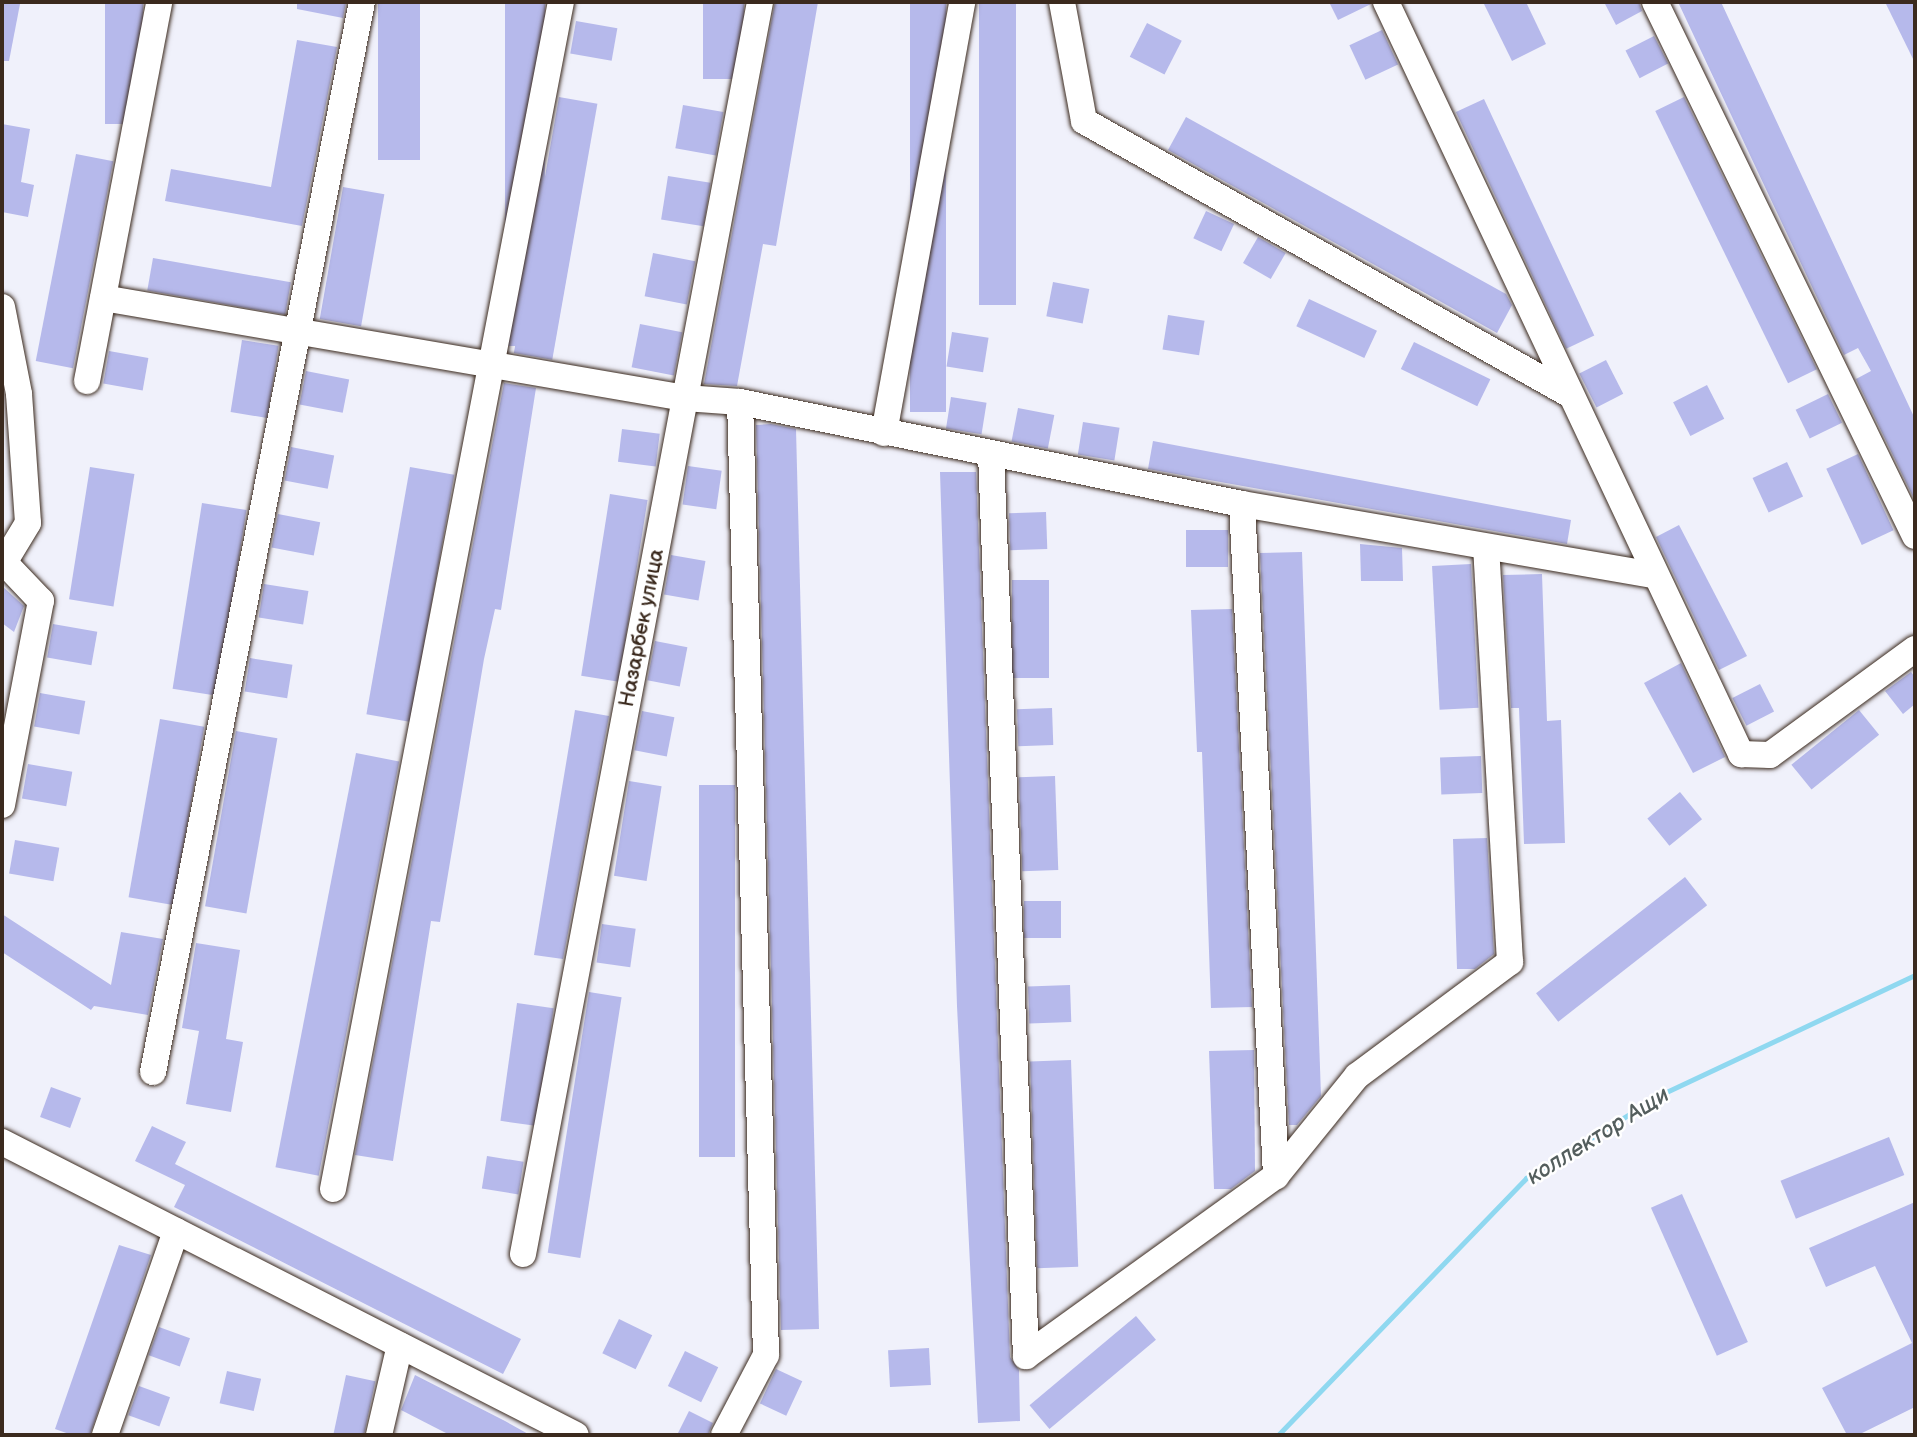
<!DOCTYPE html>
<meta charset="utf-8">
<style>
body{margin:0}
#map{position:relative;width:1917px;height:1437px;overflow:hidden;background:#f0f1fb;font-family:"Balsamiq Sans",sans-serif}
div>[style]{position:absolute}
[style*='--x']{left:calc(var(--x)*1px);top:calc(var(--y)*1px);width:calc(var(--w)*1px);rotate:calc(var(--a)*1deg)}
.stream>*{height:5px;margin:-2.5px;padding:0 2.5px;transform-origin:2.5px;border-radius:2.5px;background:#8fd8f0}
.building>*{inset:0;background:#b6b9eb;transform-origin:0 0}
.roads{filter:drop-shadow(0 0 2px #3b2a1e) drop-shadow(0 0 2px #3b2a1e)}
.minor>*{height:26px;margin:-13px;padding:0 13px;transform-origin:13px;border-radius:13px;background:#fff}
span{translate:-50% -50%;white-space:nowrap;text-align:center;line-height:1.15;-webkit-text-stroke:5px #fff;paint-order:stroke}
.street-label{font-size:21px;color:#3b2a1e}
.water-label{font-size:23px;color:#545e5d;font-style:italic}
.frame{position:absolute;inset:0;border:4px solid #3b2a1e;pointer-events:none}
</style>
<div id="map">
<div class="stream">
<div style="--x:1278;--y:1435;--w:357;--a:-46"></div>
<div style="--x:1526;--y:1178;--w:160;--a:-31.7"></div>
<div style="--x:1662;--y:1094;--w:280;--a:-25.2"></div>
</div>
<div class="building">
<div style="clip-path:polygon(2px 2px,20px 4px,9px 61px,2px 61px)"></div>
<div style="left:105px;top:2px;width:38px;height:122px"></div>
<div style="clip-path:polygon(297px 2px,346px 2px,343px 18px,297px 9px)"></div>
<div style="left:378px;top:2px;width:42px;height:158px"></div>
<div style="left:505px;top:2px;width:40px;height:344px"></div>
<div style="left:703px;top:2px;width:41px;height:77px"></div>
<div style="clip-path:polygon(775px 2px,818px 2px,776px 246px,763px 244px,737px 386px,704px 384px)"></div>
<div style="left:910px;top:2px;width:36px;height:410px"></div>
<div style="left:979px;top:2px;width:37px;height:303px"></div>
<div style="clip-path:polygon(1329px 2px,1370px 2px,1371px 4px,1338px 20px)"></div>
<div style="clip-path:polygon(1483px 2px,1526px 2px,1546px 44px,1512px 61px)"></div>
<div style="clip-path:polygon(1604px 2px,1639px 2px,1642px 11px,1616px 25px)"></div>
<div style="clip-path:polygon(1678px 2px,1721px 2px,1741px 45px,1915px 419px,1915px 501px,1856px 379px,1871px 371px,1858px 348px,1844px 355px)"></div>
<div style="clip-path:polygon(1885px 2px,1915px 2px,1915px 63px)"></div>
<div style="left:576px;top:21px;width:42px;height:33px;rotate:10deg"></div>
<div style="left:1147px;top:23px;width:39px;height:38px;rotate:27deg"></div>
<div style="left:1382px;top:30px;width:38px;height:36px;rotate:65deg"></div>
<div style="left:1654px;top:36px;width:31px;height:32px;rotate:63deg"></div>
<div style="clip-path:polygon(297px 40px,337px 47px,302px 226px,165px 201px,171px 169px,271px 187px)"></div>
<div style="left:559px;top:97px;width:39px;height:260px;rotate:10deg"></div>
<div style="left:1684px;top:97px;width:303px;height:32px;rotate:64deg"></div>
<div style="left:1484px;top:99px;width:261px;height:31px;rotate:65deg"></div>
<div style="left:683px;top:105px;width:41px;height:44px;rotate:10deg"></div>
<div style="clip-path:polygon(1186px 117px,1506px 294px,1512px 305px,1497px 333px,1168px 150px)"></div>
<div style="clip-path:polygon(2px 124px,30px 129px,21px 182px,34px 185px,28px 217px,2px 212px)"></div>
<div style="left:76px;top:154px;width:38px;height:211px;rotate:11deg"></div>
<div style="left:668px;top:176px;width:43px;height:44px;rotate:9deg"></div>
<div style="left:343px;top:187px;width:42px;height:134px;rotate:10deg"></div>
<div style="left:1206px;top:211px;width:31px;height:30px;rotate:25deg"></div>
<div style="left:1258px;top:237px;width:32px;height:30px;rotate:30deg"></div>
<div style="left:653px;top:253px;width:43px;height:44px;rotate:11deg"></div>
<div style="left:153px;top:258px;width:140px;height:33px;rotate:10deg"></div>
<div style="left:1053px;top:282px;width:37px;height:35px;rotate:11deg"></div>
<div style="left:1309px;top:299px;width:75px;height:30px;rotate:25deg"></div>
<div style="left:1168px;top:315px;width:37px;height:35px;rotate:9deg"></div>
<div style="left:640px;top:324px;width:43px;height:44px;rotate:11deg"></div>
<div style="left:952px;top:332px;width:37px;height:35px;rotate:9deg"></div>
<div style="left:242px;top:340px;width:37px;height:73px;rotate:9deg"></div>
<div style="left:1414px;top:342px;width:85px;height:30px;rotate:26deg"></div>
<div style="left:109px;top:351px;width:40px;height:33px;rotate:10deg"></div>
<div style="left:1606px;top:360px;width:38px;height:30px;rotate:63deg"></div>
<div style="left:306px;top:371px;width:44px;height:34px;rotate:11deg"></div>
<div style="clip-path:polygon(504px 383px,536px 388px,501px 610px,495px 609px,484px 659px,440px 922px,431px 921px,393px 1161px,355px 1155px)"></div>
<div style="left:1707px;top:385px;width:38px;height:38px;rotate:63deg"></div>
<div style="left:1828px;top:394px;width:32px;height:36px;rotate:64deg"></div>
<div style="left:951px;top:397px;width:36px;height:32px;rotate:9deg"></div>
<div style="left:1018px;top:408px;width:37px;height:34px;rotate:11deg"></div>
<div style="left:1083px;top:422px;width:37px;height:33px;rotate:9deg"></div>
<div style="clip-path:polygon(771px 424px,796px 429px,819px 1329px,781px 1330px,756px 425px)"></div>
<div style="left:622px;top:429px;width:38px;height:33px;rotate:7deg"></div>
<div style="clip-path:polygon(1153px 441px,1571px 520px,1567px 544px,1148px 469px)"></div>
<div style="left:291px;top:447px;width:44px;height:34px;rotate:11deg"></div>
<div style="left:1858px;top:454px;width:84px;height:35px;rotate:65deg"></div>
<div style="left:1787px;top:462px;width:38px;height:38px;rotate:65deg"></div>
<div style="left:688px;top:466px;width:34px;height:39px;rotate:8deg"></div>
<div style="left:90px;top:467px;width:45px;height:134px;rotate:9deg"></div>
<div style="left:410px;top:467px;width:45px;height:251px;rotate:10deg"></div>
<div style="clip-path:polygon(940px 472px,976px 472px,1010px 1357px,1019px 1370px,1020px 1421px,978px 1423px,957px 1006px)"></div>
<div style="left:610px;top:494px;width:38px;height:184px;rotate:9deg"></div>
<div style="left:202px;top:503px;width:45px;height:188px;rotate:9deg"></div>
<div style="left:1046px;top:512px;width:37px;height:37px;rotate:88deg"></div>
<div style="left:278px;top:514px;width:43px;height:34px;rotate:11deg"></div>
<div style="clip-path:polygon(1679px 525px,1747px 656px,1719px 670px,1656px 537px)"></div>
<div style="left:1228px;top:530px;width:37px;height:42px;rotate:90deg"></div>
<div style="clip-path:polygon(1360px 544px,1402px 548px,1403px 581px,1361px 581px)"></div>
<div style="clip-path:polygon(1302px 552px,1321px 1096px,1297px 1125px,1289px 1125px,1260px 553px)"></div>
<div style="left:671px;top:555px;width:35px;height:40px;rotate:10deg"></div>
<div style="left:1471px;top:564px;width:144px;height:39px;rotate:87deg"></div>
<div style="clip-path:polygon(1542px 574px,1547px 721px,1561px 720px,1565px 843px,1524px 844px,1519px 708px,1511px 708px,1503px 575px)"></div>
<div style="left:1012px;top:580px;width:37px;height:98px"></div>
<div style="left:264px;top:584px;width:45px;height:34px;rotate:9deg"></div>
<div style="clip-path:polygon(2px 586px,24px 606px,14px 632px,2px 623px)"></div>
<div style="clip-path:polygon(1232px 609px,1252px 1007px,1211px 1008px,1202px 752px,1197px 752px,1191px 610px)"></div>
<div style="left:53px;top:624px;width:45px;height:34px;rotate:10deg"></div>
<div style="left:655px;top:641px;width:33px;height:40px;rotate:11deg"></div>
<div style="left:250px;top:658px;width:43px;height:34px;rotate:9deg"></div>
<div style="clip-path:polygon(1681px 663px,1725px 757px,1693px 773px,1644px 683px)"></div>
<div style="clip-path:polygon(1911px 672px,1915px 677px,1915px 704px,1903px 714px,1885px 691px)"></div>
<div style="left:1760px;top:684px;width:31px;height:31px;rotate:63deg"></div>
<div style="left:40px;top:693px;width:46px;height:34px;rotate:10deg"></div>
<div style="left:1052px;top:708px;width:37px;height:35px;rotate:88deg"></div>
<div style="clip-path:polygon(575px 710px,609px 716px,563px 959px,534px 955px)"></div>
<div style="left:1859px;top:710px;width:32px;height:87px;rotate:51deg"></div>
<div style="left:642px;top:711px;width:33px;height:40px;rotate:11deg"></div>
<div style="left:160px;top:719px;width:45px;height:181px;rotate:10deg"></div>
<div style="left:236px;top:731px;width:42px;height:178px;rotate:10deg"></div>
<div style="left:356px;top:753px;width:44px;height:422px;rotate:11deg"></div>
<div style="left:1481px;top:756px;width:37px;height:41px;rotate:88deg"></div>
<div style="left:28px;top:764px;width:45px;height:35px;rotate:10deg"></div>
<div style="left:1055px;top:776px;width:94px;height:36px;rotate:88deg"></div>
<div style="left:629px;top:781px;width:33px;height:96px;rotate:9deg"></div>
<div style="left:699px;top:785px;width:36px;height:372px"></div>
<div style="left:1680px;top:792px;width:35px;height:42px;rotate:51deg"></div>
<div style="clip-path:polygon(1487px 838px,1494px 954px,1475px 969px,1457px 969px,1453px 839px)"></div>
<div style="left:15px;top:840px;width:45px;height:34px;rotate:10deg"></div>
<div style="left:1685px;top:877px;width:36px;height:189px;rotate:52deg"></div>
<div style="left:1024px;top:901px;width:37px;height:37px"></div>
<div style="clip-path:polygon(2px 914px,111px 985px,121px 932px,163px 939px,148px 1015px,94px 1006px,91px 1010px,2px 952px)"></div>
<div style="left:602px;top:924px;width:34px;height:39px;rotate:8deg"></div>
<div style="clip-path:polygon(196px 943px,240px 950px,226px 1039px,243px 1042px,231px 1112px,186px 1104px,199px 1031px,182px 1028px)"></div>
<div style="left:1070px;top:985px;width:37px;height:42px;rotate:88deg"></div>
<div style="left:589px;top:992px;width:33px;height:264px;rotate:9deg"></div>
<div style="left:517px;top:1003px;width:37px;height:119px;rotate:8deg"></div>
<div style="clip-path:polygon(1254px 1050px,1255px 1171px,1231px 1189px,1214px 1189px,1209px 1051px)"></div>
<div style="left:1071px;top:1060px;width:207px;height:41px;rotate:88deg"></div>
<div style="left:51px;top:1087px;width:32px;height:32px;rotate:20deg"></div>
<div style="clip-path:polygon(152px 1126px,186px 1142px,175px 1164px,521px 1339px,503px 1374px,174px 1207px,185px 1185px,135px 1161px)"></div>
<div style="left:1889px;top:1137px;width:41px;height:117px;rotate:68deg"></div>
<div style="left:487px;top:1156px;width:37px;height:33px;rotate:9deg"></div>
<div style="left:1682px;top:1194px;width:162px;height:34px;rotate:66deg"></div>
<div style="clip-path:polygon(1915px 1202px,1915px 1407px,1858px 1435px,1847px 1435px,1822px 1388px,1912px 1343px,1875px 1266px,1826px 1287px,1809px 1248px)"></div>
<div style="clip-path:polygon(119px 1245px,151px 1255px,90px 1435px,72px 1435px,55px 1429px)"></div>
<div style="left:1136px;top:1316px;width:31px;height:139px;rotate:50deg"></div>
<div style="left:619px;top:1319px;width:37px;height:38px;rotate:26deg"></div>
<div style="left:159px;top:1327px;width:33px;height:30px;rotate:20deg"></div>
<div style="left:929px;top:1348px;width:37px;height:41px;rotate:87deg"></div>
<div style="left:685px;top:1351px;width:37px;height:39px;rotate:26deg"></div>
<div style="left:776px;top:1369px;width:29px;height:38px;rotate:25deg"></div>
<div style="left:227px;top:1371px;width:35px;height:33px;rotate:13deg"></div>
<div style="left:346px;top:1375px;width:30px;height:61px;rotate:12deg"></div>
<div style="clip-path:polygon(415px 1375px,505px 1421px,530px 1435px,450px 1435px,440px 1430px,401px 1410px)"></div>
<div style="left:139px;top:1386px;width:33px;height:31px;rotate:20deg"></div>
<div style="clip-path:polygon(689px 1411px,713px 1423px,708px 1435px,677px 1435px)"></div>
</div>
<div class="roads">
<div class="minor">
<div style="--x:1062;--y:2;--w:121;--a:79.5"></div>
<div style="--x:1084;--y:121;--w:554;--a:29.39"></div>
<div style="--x:1386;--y:2;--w:832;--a:64.73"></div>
<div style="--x:1741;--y:754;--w:29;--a:2"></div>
<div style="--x:1770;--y:755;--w:180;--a:-36.2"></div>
<div style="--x:1655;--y:2;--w:594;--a:64.04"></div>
<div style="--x:103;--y:298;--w:591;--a:9.75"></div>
<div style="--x:685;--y:398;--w:55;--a:4.2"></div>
<div style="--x:740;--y:402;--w:512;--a:11.49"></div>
<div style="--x:1242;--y:504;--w:418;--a:9.8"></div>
<div style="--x:2;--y:307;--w:89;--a:78.9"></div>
<div style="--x:19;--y:394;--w:129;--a:86"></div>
<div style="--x:28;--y:523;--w:50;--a:121.2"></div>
<div style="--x:87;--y:381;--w:386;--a:-79.2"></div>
<div style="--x:884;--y:433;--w:438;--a:-79.7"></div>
<div style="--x:991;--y:454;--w:903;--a:87.78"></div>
<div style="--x:1242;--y:504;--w:673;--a:87.1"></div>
<div style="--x:2;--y:805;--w:208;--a:-79.2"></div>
<div style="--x:41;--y:601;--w:54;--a:-133.5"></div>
<div style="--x:153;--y:1072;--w:1090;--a:-78.95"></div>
<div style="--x:2;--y:1142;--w:644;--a:27.04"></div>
<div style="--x:333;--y:1189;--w:1209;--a:-79.13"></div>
<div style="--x:523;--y:1254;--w:1274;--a:-79.28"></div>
<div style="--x:1026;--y:1356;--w:308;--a:-35.8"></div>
<div style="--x:1276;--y:1176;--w:129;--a:-51"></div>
<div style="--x:1357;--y:1076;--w:191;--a:-36.7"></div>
<div style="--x:1510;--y:962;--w:414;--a:-93.3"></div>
<div style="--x:105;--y:1435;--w:216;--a:-70.8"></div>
<div style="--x:379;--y:1435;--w:92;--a:-76.9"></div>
<div style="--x:724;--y:1435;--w:90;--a:-62.3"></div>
<div style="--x:766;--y:1355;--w:953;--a:-91.56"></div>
</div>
</div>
<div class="street-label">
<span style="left:642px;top:628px;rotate:-79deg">Назарбек улица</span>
</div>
<div class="water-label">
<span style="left:1598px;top:1136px;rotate:-32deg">коллектор Ащи</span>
</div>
<div class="frame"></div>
</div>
